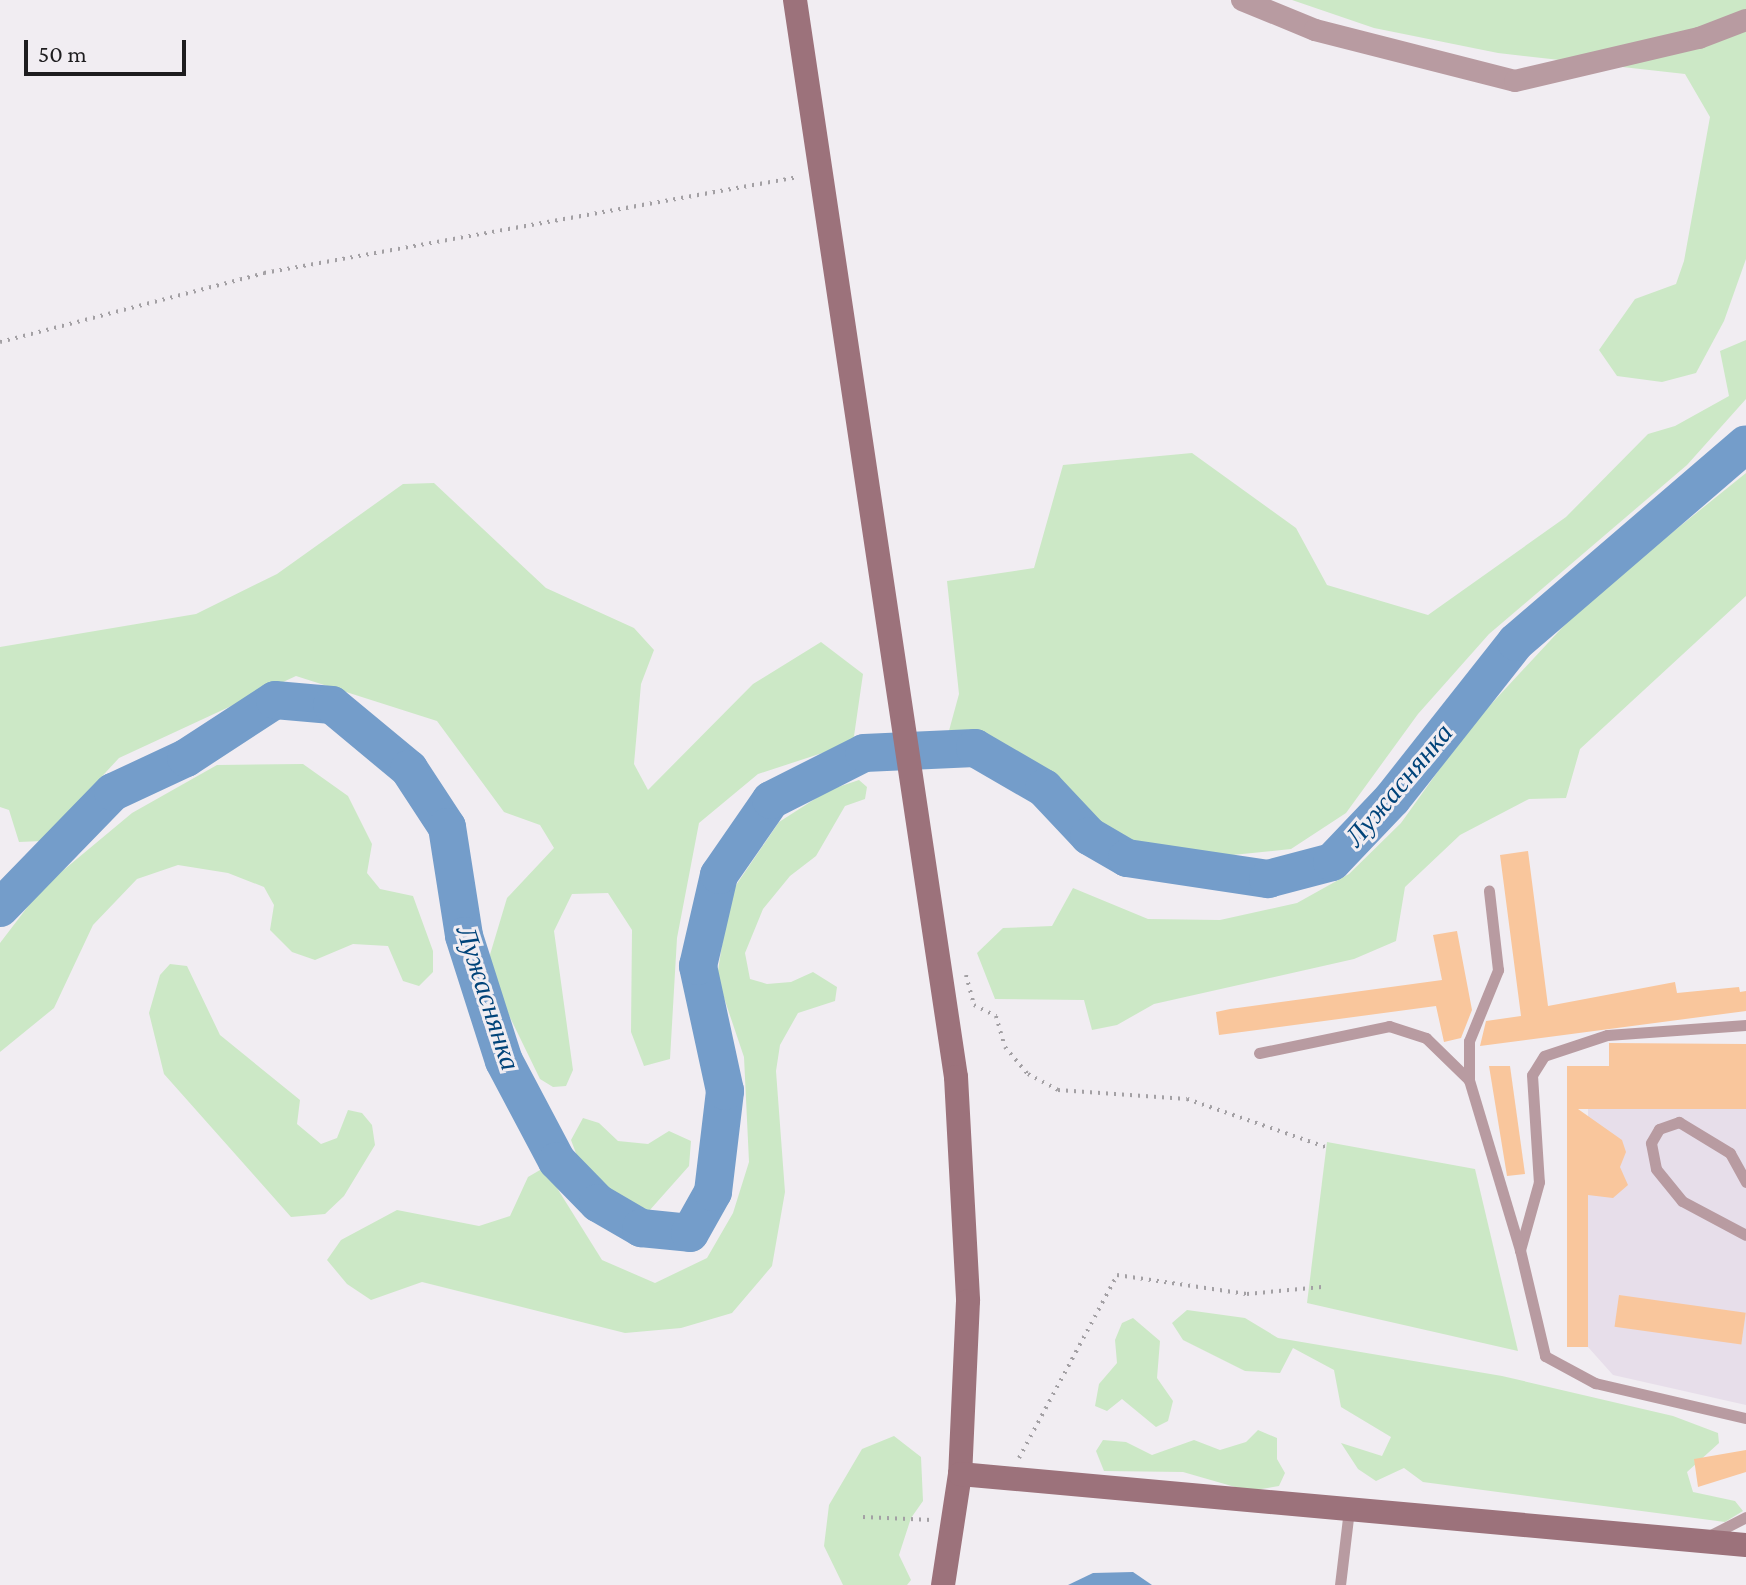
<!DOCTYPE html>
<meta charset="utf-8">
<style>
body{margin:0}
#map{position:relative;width:1746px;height:1585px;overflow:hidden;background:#f1edf2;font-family:"Crimson Pro",serif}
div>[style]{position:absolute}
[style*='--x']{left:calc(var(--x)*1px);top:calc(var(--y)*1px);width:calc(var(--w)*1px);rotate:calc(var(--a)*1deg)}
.built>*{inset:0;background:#e7deea}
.green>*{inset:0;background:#cce8c6}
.water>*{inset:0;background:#749dca}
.river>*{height:38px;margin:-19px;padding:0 19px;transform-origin:19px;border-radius:19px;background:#749dca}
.building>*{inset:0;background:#f9c69c;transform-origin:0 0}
.path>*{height:4px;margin-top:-2px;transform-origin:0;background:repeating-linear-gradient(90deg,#a3a0a4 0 2px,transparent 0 8px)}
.lane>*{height:11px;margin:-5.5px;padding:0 5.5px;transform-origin:5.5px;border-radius:5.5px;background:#b89ba1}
.street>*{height:22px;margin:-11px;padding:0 11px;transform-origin:11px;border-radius:11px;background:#b89ba1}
.secondary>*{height:24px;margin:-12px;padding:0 12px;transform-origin:12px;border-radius:12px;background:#9c727b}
span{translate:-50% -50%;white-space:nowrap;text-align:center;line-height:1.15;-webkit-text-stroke:6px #f1edf2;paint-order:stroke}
.water-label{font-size:28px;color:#004379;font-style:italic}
.scale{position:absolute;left:24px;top:40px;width:162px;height:36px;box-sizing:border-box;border:4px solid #1e1d1f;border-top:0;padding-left:10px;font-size:24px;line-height:28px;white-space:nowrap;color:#1e1d1f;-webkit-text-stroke:6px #f1edf2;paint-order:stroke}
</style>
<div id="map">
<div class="built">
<div style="clip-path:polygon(1588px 1066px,1746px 1069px,1746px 1405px,1613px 1375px,1588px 1347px)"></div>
</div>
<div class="green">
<div style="clip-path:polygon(1292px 0,1746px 0,1746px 259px,1724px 321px,1696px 373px,1662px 382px,1617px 376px,1599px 350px,1635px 299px,1676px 284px,1684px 261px,1710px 117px,1685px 74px,1498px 53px,1374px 28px)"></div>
<div style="clip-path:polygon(1746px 340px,1746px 399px,1687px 465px,1489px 634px,1418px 714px,1346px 813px,1291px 849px,1153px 863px,1079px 820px,1025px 769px,947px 738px,959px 694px,947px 581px,1034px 568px,1063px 465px,1192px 453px,1296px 528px,1327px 585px,1428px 615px,1566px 517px,1648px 434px,1675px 426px,1729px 396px,1720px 351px)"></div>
<div style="clip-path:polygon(1746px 473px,1746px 596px,1580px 749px,1566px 798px,1529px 799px,1460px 835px,1405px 887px,1396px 941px,1354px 959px,1154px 1004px,1117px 1025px,1092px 1030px,1084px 1000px,995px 999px,977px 953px,1003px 928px,1052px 926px,1073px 888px,1148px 919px,1220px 920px,1297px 903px,1349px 874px,1401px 823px,1469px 728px,1586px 602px)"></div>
<div style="clip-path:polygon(434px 483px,546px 588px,634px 628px,654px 650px,641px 684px,634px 764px,648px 790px,753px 684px,821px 642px,863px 674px,853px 743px,758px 774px,699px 823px,677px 938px,670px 1059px,644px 1066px,631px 1032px,632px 930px,608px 893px,572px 894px,554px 931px,573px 1070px,566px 1086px,553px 1087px,540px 1079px,486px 968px,507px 898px,554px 848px,540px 825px,504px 812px,437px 721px,296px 676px,119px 758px,42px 841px,19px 842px,9px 810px,0 807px,0 647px,196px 614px,277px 574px,403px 484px)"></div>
<div style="clip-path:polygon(303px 764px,348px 796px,372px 844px,367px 873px,380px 889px,413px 896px,433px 951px,433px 972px,419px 986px,403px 981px,388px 946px,353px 944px,315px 960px,292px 952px,270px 930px,274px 905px,264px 887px,228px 873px,178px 865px,137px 879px,93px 925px,54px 1008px,0 1052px,0 943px,42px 888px,132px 813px,217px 765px)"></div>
<div style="clip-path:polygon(859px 780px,867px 787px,865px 799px,845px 806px,816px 856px,790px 876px,763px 909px,745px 953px,750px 979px,767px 984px,791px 982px,813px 972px,837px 987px,835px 1001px,798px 1013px,780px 1045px,776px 1071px,785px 1192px,772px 1266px,732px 1313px,681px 1328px,625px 1333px,422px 1282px,371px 1300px,347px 1284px,327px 1260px,341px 1240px,397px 1210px,479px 1226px,510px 1216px,528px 1177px,540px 1170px,552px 1180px,602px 1260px,655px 1283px,707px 1258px,733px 1213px,749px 1162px,744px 1057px,717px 977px,730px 894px,779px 822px,829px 790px)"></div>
<div style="clip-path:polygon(170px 964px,187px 966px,220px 1035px,300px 1100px,297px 1124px,321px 1144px,337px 1138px,348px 1110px,362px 1113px,372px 1125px,375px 1145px,344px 1196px,325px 1214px,291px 1217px,164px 1074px,149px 1013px,160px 975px)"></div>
<div style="clip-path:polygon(583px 1118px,599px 1123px,618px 1141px,648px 1144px,669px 1131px,691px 1141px,689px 1166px,649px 1211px,629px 1207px,583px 1172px,571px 1140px)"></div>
<div style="clip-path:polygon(1327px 1142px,1475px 1169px,1518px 1351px,1307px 1303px)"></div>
<div style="clip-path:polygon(1187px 1310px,1245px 1318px,1278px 1338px,1502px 1376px,1673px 1416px,1718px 1433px,1719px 1443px,1687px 1472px,1693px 1492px,1735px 1501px,1743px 1511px,1725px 1522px,1423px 1482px,1404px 1468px,1376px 1481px,1358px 1469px,1341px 1443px,1382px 1456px,1391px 1437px,1341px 1407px,1334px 1370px,1293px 1348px,1280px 1373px,1245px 1371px,1183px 1340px,1172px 1323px)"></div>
<div style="clip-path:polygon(1133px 1318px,1160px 1341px,1157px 1378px,1173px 1401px,1168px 1421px,1156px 1427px,1122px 1399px,1107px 1411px,1095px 1406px,1099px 1384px,1117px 1363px,1115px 1340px,1122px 1323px)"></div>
<div style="clip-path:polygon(1258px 1430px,1277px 1438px,1277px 1459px,1285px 1473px,1279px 1486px,1249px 1491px,1183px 1472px,1104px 1471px,1096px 1451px,1103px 1440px,1126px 1442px,1152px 1455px,1194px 1440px,1220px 1450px,1246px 1442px)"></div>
<div style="clip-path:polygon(894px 1436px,921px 1457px,923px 1501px,911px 1518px,899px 1555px,911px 1580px,907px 1585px,843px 1585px,824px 1546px,829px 1505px,862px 1449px)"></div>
</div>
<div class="water">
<div style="clip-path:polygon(1133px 1572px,1152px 1585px,1068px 1585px,1093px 1573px)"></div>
</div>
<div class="river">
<div style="--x:0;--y:908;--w:162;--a:-45.8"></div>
<div style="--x:113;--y:792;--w:81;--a:-25"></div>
<div style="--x:186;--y:758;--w:106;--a:-33.1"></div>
<div style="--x:275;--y:700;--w:57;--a:5"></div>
<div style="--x:332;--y:705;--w:100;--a:39.7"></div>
<div style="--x:409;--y:769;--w:69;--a:56.8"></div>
<div style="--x:447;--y:827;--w:110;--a:81.1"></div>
<div style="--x:464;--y:936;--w:131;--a:72.3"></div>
<div style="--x:504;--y:1061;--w:113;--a:62.1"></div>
<div style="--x:557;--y:1161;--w:59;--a:45.7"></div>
<div style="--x:598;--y:1203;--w:50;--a:30.2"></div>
<div style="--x:641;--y:1228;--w:49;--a:5.8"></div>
<div style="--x:690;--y:1233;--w:47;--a:-60.7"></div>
<div style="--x:713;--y:1192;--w:102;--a:-83.2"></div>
<div style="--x:725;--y:1091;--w:128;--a:-102.2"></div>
<div style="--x:698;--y:966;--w:93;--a:-77"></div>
<div style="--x:719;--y:875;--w:91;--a:-55.3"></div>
<div style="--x:771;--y:800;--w:104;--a:-26.8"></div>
<div style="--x:864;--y:753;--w:111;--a:-2.6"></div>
<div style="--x:975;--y:748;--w:80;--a:30.1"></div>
<div style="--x:1044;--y:788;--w:66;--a:46.8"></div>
<div style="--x:1089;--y:836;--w:44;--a:30.1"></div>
<div style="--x:1127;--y:858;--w:143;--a:8.5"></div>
<div style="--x:1268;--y:879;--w:66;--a:-14.9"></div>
<div style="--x:1332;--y:862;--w:87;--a:-46.4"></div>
<div style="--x:1392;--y:799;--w:200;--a:-51.7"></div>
<div style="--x:1516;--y:642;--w:303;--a:-40.7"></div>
</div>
<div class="building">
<div style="clip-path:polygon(1528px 851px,1548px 1006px,1675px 982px,1677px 993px,1739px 987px,1740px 992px,1746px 991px,1746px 1011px,1480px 1046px,1486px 1021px,1521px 1016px,1500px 855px)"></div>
<div style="clip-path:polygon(1457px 931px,1472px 1010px,1461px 1038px,1444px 1042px,1436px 1006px,1219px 1035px,1216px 1012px,1230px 1009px,1442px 980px,1433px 935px)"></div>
<div style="clip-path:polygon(1609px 1043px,1746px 1044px,1746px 1109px,1578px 1109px,1622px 1140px,1626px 1152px,1620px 1167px,1628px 1185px,1613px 1198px,1588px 1195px,1588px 1347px,1567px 1347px,1567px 1066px,1609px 1066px)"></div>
<div style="clip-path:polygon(1489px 1066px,1510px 1066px,1525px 1174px,1507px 1176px)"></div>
<div style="left:1619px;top:1295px;width:128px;height:32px;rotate:8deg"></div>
<div style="clip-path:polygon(1746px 1450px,1746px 1472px,1698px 1487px,1694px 1459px)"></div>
</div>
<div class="path">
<div style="--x:0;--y:342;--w:273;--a:-14.6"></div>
<div style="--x:264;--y:273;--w:543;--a:-10.19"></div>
<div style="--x:966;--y:975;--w:31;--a:75"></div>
<div style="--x:974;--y:1005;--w:25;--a:27"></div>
<div style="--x:996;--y:1016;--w:32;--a:74"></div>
<div style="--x:1005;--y:1047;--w:35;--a:50"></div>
<div style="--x:1028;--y:1074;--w:34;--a:28"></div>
<div style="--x:1058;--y:1090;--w:129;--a:4"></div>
<div style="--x:1187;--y:1099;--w:147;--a:19.1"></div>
<div style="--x:1019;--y:1458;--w:208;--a:-61.8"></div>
<div style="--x:1117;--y:1275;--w:131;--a:8.3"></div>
<div style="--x:1247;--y:1294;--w:75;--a:-5.3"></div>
<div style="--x:863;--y:1517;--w:69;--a:2.5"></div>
</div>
<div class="lane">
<div style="--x:1746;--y:1025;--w:139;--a:175.9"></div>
<div style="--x:1607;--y:1035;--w:66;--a:161.6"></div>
<div style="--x:1544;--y:1056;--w:22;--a:122"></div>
<div style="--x:1532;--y:1075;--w:107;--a:86.3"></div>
<div style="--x:1539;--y:1182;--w:71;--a:105.6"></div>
<div style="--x:1520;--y:1250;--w:109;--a:76.7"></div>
<div style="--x:1545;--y:1356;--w:57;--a:28.4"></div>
<div style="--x:1595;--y:1383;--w:155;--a:13.1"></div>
<div style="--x:1259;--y:1053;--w:133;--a:-11.7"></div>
<div style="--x:1389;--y:1026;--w:39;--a:18"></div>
<div style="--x:1426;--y:1038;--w:60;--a:44.3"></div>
<div style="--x:1469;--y:1080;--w:177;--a:73.3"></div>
<div style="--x:1469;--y:1080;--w:39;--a:-90"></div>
<div style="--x:1469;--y:1041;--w:77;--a:-67.8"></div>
<div style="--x:1498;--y:970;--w:80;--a:-96.5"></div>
<div style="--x:1746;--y:1182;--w:33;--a:-119"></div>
<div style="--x:1730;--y:1153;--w:60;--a:-148.7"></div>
<div style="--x:1679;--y:1122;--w:21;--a:161"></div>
<div style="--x:1659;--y:1129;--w:16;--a:120"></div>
<div style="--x:1651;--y:1143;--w:26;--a:79"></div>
<div style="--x:1656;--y:1169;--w:41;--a:50.9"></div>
<div style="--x:1682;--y:1201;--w:72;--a:28"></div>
<div style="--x:1707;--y:1537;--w:44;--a:-27.1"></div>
<div style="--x:1340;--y:1585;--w:77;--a:-83.2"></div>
</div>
<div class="street">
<div style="--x:1242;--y:0;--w:79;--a:22.3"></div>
<div style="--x:1315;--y:30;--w:206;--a:14.3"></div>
<div style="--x:1515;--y:81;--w:189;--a:-13.2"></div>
<div style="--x:1699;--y:38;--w:50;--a:-21"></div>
</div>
<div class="secondary">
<div style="--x:795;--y:0;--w:1089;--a:81.5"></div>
<div style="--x:956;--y:1077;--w:224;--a:86.9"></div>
<div style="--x:968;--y:1301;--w:173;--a:92.6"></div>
<div style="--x:960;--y:1474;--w:112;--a:98.7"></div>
<div style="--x:960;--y:1474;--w:789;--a:5.16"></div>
</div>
<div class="water-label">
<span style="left:1399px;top:785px;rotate:-50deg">Лужаснянка</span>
<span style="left:488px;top:998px;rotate:72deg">Лужаснянка</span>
</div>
<div class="scale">50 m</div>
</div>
